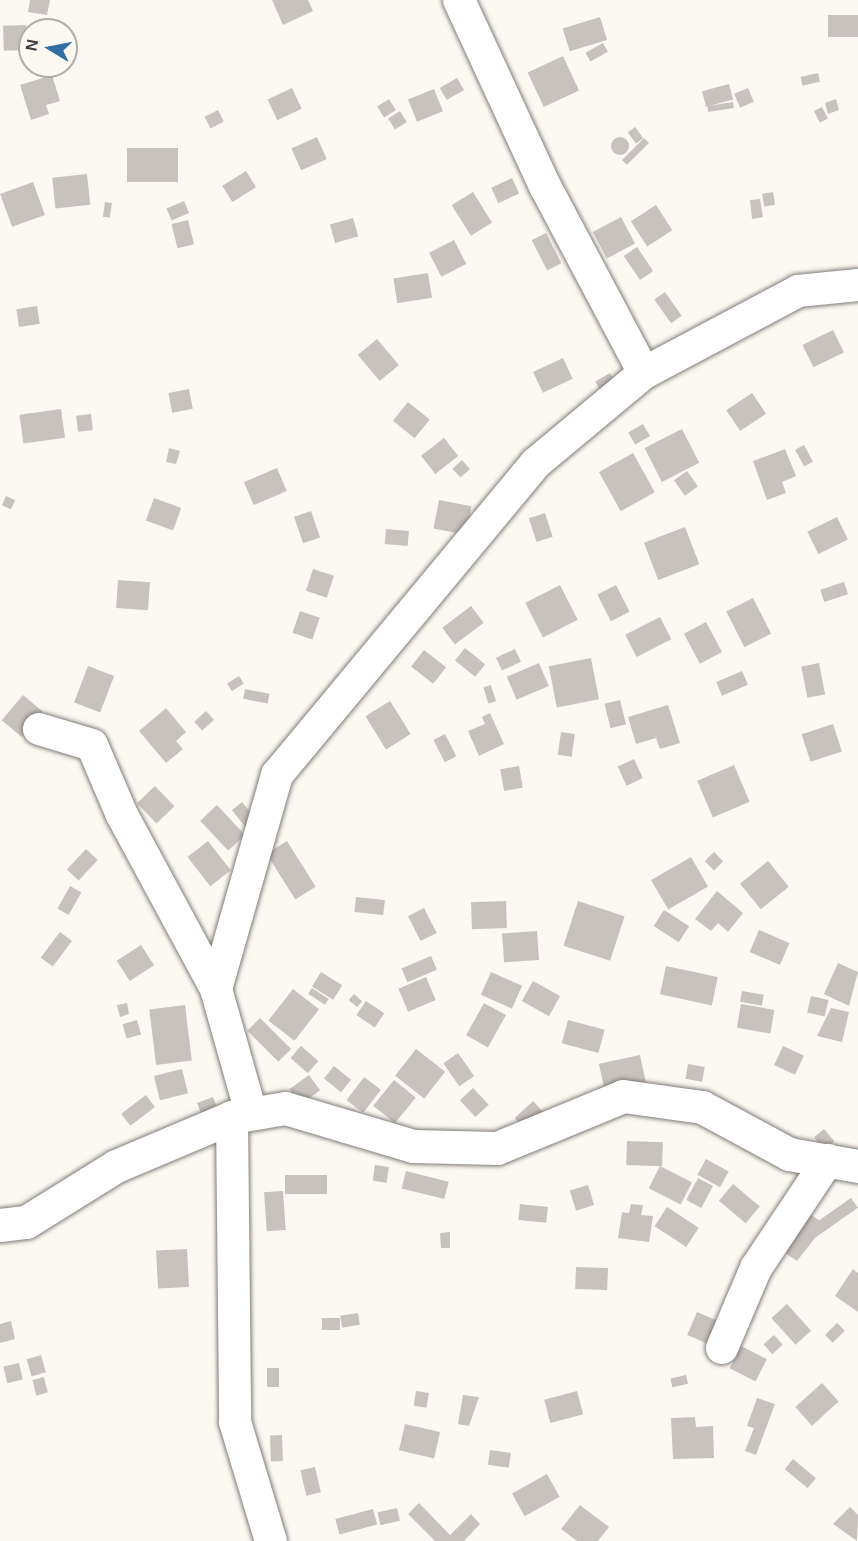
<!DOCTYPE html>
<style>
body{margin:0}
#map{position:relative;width:858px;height:1541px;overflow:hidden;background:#fcf9f3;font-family:Helvetica,sans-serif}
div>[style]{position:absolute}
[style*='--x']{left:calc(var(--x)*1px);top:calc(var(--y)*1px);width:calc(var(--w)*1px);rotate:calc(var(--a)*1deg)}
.building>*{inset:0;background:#c8c2be;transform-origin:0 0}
.round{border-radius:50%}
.roads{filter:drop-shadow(0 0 2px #807d78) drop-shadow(0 0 2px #807d78)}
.minor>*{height:32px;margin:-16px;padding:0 16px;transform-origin:16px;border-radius:16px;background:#fff}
.tertiary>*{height:33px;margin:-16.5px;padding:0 16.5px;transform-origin:16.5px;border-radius:16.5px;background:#fff}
span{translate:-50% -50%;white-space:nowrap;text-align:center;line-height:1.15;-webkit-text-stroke:6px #fcf9f3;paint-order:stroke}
.north{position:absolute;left:18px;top:18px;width:60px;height:60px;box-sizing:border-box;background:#fcf9f3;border:2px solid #b0ada9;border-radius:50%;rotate:280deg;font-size:16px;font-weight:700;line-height:24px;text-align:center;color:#3d3b39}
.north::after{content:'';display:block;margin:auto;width:21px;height:27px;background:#306ea6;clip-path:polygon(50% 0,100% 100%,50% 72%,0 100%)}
</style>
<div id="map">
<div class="building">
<div style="clip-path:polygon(30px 0,50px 0,47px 15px,28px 12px)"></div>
<div style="clip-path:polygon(272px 0,308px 0,313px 11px,283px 25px)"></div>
<div style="left:828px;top:15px;width:30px;height:22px"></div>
<div style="left:600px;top:17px;width:24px;height:39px;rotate:73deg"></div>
<div style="left:26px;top:25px;width:25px;height:23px;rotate:88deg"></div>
<div style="left:603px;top:43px;width:10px;height:20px;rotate:61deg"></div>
<div style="left:563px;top:56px;width:38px;height:39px;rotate:65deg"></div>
<div style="left:818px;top:73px;width:9px;height:18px;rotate:77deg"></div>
<div style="clip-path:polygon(52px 75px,60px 101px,46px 105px,49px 114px,31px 120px,20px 85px)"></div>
<div style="left:457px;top:78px;width:14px;height:20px;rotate:60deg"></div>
<div style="left:729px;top:84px;width:16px;height:28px;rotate:75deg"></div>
<div style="left:292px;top:88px;width:23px;height:27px;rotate:65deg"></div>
<div style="left:748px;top:88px;width:15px;height:15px;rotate:67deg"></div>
<div style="left:434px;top:89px;width:24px;height:28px;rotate:68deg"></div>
<div style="left:389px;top:99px;width:13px;height:14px;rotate:58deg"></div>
<div style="clip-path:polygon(836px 99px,839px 110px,828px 114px,825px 103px)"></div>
<div style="left:733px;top:102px;width:6px;height:26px;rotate:81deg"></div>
<div style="left:822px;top:107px;width:13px;height:9px;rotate:63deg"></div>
<div style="left:218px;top:110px;width:13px;height:15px;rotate:63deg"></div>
<div style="left:400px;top:111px;width:13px;height:14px;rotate:58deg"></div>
<div style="left:635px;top:127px;width:14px;height:9px;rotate:54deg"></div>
<div class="round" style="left:611px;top:137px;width:18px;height:18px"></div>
<div style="left:317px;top:137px;width:24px;height:28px;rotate:66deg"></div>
<div style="left:644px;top:138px;width:7px;height:31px;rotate:45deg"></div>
<div style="left:127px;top:148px;width:51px;height:34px"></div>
<div style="left:246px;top:171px;width:19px;height:28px;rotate:58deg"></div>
<div style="left:87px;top:174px;width:31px;height:35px;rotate:84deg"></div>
<div style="left:512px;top:178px;width:17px;height:23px;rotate:65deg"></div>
<div style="left:33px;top:182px;width:35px;height:35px;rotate:70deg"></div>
<div style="left:473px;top:192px;width:36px;height:25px;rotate:58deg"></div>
<div style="left:773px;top:192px;width:13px;height:11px;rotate:81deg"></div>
<div style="clip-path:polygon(760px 199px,763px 217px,752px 219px,750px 200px)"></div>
<div style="left:184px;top:201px;width:13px;height:19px;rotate:67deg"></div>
<div style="left:105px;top:202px;width:7px;height:15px;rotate:8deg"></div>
<div style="left:656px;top:205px;width:30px;height:30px;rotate:57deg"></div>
<div style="left:621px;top:217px;width:30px;height:32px;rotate:62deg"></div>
<div style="left:353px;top:218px;width:19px;height:24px;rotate:74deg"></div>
<div style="left:188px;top:220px;width:25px;height:17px;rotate:76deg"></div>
<div style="left:546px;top:233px;width:34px;height:16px;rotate:63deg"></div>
<div style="left:454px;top:240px;width:27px;height:28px;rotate:63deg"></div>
<div style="left:637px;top:247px;width:29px;height:16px;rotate:56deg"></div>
<div style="left:428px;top:273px;width:25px;height:35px;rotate:81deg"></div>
<div style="left:665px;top:292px;width:29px;height:13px;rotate:55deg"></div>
<div style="left:37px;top:306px;width:18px;height:21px;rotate:81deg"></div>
<div style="left:833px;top:330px;width:25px;height:34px;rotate:64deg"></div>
<div style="left:377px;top:339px;width:34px;height:25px;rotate:50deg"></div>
<div style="left:563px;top:358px;width:23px;height:33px;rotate:65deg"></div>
<div style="left:610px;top:373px;width:14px;height:17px;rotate:60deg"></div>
<div style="left:189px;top:389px;width:20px;height:21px;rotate:79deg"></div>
<div style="left:752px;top:393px;width:25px;height:31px;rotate:56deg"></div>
<div style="left:408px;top:402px;width:28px;height:24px;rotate:39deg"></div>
<div style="left:61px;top:409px;width:29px;height:42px;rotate:82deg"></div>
<div style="left:91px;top:414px;width:16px;height:15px;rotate:83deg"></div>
<div style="left:643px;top:424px;width:14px;height:17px;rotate:60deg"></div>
<div style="left:682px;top:429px;width:38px;height:42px;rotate:63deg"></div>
<div style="left:444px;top:438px;width:23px;height:29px;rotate:52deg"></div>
<div style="left:804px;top:445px;width:19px;height:10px;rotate:62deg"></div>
<div style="clip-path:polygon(169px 448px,180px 451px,176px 464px,166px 462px)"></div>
<div style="clip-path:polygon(785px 449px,796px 476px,782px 482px,786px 493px,767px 500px,753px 461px)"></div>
<div style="left:633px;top:453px;width:45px;height:39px;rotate:61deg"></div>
<div style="left:462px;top:460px;width:12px;height:13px;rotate:48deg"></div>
<div style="left:277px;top:468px;width:25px;height:36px;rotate:67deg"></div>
<div style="left:687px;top:471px;width:19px;height:16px;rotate:55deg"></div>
<div style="left:6px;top:496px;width:10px;height:10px;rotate:24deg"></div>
<div style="left:154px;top:498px;width:29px;height:24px;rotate:20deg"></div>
<div style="left:439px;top:500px;width:33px;height:29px;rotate:11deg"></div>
<div style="left:311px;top:511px;width:28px;height:18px;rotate:71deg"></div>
<div style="left:545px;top:513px;width:25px;height:17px;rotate:72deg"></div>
<div style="left:837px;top:517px;width:25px;height:33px;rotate:64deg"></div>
<div style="left:685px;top:527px;width:40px;height:44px;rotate:69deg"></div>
<div style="left:386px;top:529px;width:23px;height:15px;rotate:5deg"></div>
<div style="left:313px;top:569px;width:22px;height:23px;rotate:18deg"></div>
<div style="left:118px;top:580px;width:32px;height:28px;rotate:4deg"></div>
<div style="left:844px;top:582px;width:13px;height:25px;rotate:72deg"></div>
<div style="left:560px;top:585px;width:39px;height:39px;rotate:63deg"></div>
<div style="left:616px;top:585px;width:30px;height:21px;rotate:63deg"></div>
<div style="left:753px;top:598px;width:40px;height:30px;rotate:63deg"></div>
<div style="left:471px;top:606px;width:21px;height:36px;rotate:53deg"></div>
<div style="left:300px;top:611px;width:21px;height:23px;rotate:19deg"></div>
<div style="left:660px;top:617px;width:25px;height:39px;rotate:63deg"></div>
<div style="left:706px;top:622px;width:34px;height:25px;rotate:62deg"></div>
<div style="left:465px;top:648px;width:26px;height:16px;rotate:39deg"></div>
<div style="left:515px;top:649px;width:14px;height:21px;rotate:65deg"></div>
<div style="left:424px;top:650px;width:28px;height:21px;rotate:38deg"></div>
<div style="left:591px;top:658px;width:42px;height:43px;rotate:79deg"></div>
<div style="left:539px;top:663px;width:25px;height:35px;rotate:67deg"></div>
<div style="left:819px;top:663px;width:32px;height:18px;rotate:79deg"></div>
<div style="left:88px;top:666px;width:28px;height:39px;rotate:21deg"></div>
<div style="left:742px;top:671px;width:15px;height:28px;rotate:67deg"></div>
<div style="left:239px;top:676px;width:9px;height:14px;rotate:58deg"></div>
<div style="left:491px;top:685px;width:17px;height:8px;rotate:73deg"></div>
<div style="left:245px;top:689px;width:25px;height:10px;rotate:11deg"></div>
<div style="left:23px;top:695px;width:26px;height:33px;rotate:40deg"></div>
<div style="left:620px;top:700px;width:25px;height:16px;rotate:76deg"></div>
<div style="left:390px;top:701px;width:39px;height:29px;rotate:58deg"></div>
<div style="clip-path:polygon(668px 705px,680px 743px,660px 749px,656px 738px,636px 744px,628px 717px)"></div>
<div style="clip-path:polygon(166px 708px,186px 732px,176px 741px,183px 749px,166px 763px,139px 731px)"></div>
<div style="left:206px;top:711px;width:12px;height:16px;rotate:48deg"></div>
<div style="clip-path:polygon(490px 713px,504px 744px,479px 756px,468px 731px,485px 724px,482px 717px)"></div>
<div style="left:833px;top:724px;width:29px;height:33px;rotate:72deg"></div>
<div style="left:561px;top:732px;width:14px;height:23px;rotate:8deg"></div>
<div style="left:445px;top:734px;width:25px;height:13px;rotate:63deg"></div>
<div style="left:634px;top:759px;width:21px;height:18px;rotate:65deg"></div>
<div style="left:734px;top:765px;width:40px;height:40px;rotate:67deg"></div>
<div style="left:519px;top:766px;width:22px;height:19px;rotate:80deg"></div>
<div style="left:155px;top:786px;width:28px;height:25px;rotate:46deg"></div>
<div style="left:242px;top:802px;width:27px;height:13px;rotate:51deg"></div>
<div style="left:217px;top:805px;width:41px;height:23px;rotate:47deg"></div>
<div style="left:208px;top:841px;width:37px;height:26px;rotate:52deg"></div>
<div style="left:287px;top:841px;width:54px;height:24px;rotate:58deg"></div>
<div style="left:86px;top:849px;width:16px;height:28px;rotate:43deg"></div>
<div style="left:714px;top:852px;width:13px;height:13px;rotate:45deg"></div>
<div style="left:691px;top:857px;width:34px;height:46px;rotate:60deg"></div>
<div style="left:768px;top:861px;width:33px;height:36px;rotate:51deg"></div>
<div style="left:70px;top:886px;width:13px;height:26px;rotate:29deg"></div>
<div style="clip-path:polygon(717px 891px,743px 913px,728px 932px,718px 923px,711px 931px,695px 919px)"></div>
<div style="left:356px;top:897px;width:29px;height:15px;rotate:6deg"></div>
<div style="left:506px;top:901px;width:27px;height:35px;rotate:88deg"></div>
<div style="left:578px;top:901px;width:49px;height:47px;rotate:18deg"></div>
<div style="left:424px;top:908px;width:28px;height:18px;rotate:63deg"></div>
<div style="left:664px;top:910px;width:30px;height:19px;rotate:33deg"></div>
<div style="left:759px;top:930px;width:33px;height:24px;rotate:23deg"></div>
<div style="left:537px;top:931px;width:29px;height:35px;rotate:86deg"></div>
<div style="left:60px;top:932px;width:15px;height:32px;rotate:37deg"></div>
<div style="left:141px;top:945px;width:24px;height:29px;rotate:57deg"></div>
<div style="left:431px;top:956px;width:15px;height:32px;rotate:67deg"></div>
<div style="clip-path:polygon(838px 963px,858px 972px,849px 1006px,824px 994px)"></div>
<div style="left:666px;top:966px;width:53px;height:29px;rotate:12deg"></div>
<div style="left:321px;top:972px;width:25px;height:17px;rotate:32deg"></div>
<div style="left:491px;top:972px;width:34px;height:25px;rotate:24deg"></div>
<div style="left:426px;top:977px;width:25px;height:30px;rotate:67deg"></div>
<div style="left:533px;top:981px;width:31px;height:23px;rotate:29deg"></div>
<div style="left:312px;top:988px;width:20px;height:7px;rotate:33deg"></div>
<div style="left:293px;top:989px;width:33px;height:40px;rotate:38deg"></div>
<div style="left:742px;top:991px;width:22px;height:11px;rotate:10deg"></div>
<div style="left:354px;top:994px;width:11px;height:8px;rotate:41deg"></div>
<div style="left:811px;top:996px;width:18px;height:17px;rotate:13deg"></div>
<div style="left:366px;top:1001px;width:22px;height:17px;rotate:34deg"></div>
<div style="clip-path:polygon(127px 1003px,129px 1014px,120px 1017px,117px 1005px)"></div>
<div style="left:484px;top:1003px;width:25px;height:37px;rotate:29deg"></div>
<div style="left:741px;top:1004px;width:34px;height:24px;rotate:10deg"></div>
<div style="left:185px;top:1005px;width:56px;height:36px;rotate:83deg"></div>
<div style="clip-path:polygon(831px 1008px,849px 1012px,842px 1042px,817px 1036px)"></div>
<div style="left:260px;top:1018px;width:44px;height:18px;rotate:45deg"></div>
<div style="left:137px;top:1020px;width:15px;height:15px;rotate:74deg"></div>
<div style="left:568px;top:1020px;width:38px;height:24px;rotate:15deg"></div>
<div style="left:301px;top:1046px;width:23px;height:16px;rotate:41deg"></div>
<div style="left:783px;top:1046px;width:23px;height:21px;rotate:25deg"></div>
<div style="left:416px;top:1049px;width:37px;height:34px;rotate:38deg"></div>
<div style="left:458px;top:1053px;width:28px;height:18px;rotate:55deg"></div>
<div style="left:640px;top:1055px;width:30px;height:42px;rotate:78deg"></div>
<div style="left:688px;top:1064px;width:17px;height:15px;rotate:10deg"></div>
<div style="left:334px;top:1066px;width:22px;height:16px;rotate:39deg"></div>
<div style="left:182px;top:1069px;width:25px;height:29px;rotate:76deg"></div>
<div style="left:309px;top:1075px;width:19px;height:24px;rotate:54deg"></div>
<div style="left:364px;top:1077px;width:21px;height:29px;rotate:37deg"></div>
<div style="left:394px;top:1080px;width:28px;height:33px;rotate:39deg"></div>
<div style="left:473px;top:1088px;width:23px;height:18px;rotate:47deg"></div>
<div style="left:146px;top:1095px;width:15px;height:31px;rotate:53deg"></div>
<div style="left:213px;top:1097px;width:14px;height:17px;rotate:69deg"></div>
<div style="left:533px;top:1101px;width:21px;height:25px;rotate:47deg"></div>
<div style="left:824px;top:1129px;width:16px;height:13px;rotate:50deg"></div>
<div style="left:627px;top:1141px;width:36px;height:24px;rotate:2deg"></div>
<div style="left:706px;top:1159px;width:26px;height:18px;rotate:29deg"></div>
<div style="left:375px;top:1165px;width:14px;height:16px;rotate:8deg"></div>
<div style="left:660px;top:1166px;width:36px;height:25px;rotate:27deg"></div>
<div style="left:406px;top:1171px;width:44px;height:18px;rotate:14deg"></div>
<div style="left:327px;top:1175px;width:19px;height:42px;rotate:90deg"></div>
<div style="left:698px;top:1178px;width:17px;height:25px;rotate:28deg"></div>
<div style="left:733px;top:1184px;width:35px;height:22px;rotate:40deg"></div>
<div style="left:588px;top:1185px;width:21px;height:19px;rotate:73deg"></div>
<div style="left:283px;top:1191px;width:39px;height:19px;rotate:86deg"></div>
<div style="left:851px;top:1198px;width:12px;height:51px;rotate:55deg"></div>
<div style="left:520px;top:1204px;width:28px;height:16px;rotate:6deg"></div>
<div style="clip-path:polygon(631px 1204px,643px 1205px,641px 1215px,653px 1216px,649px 1242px,618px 1238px,622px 1212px,629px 1213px)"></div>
<div style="left:667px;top:1207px;width:38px;height:23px;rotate:33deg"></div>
<div style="clip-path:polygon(809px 1214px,826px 1224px,797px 1261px,785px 1253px)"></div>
<div style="clip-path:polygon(450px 1232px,450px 1248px,441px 1248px,440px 1233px)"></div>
<div style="left:187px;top:1249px;width:38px;height:31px;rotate:87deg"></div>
<div style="left:576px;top:1267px;width:32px;height:22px;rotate:2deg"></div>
<div style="clip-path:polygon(853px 1269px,858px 1273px,858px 1312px,835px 1296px)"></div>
<div style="left:787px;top:1304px;width:36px;height:21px;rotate:48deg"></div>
<div style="left:697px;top:1312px;width:30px;height:25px;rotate:23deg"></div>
<div style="left:358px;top:1313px;width:12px;height:18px;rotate:81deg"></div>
<div style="left:322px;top:1318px;width:18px;height:12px"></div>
<div style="clip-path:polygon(11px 1321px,15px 1339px,0 1343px,0 1324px)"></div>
<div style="left:837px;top:1323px;width:11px;height:17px;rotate:45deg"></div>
<div style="left:774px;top:1335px;width:13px;height:14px;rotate:48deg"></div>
<div style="left:741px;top:1346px;width:29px;height:25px;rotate:27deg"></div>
<div style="left:41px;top:1355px;width:18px;height:15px;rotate:74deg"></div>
<div style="left:19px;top:1363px;width:17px;height:16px;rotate:77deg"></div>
<div style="left:267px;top:1368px;width:12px;height:19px"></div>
<div style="left:686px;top:1375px;width:9px;height:16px;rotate:77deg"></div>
<div style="left:44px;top:1377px;width:16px;height:12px;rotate:76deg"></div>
<div style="left:822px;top:1383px;width:25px;height:36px;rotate:48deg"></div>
<div style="left:416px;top:1391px;width:13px;height:15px;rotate:9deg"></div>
<div style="left:577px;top:1391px;width:24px;height:34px;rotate:75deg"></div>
<div style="clip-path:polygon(463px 1395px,479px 1397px,469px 1426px,458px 1424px)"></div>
<div style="clip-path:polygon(757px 1398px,775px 1404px,756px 1455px,745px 1451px,754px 1428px,747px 1426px)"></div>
<div style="clip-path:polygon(695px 1417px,696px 1427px,713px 1426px,714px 1458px,673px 1459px,671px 1418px)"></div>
<div style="left:405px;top:1424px;width:36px;height:27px;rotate:13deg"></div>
<div style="left:282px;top:1435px;width:26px;height:12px;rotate:88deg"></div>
<div style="left:490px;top:1450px;width:21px;height:15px;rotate:8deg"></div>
<div style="left:793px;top:1459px;width:30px;height:13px;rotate:40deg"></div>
<div style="left:315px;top:1467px;width:26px;height:15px;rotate:77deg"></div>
<div style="left:547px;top:1474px;width:26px;height:40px;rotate:61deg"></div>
<div style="clip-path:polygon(419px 1503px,450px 1535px,471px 1514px,480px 1524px,464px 1541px,435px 1541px,408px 1514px)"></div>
<div style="clip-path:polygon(580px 1505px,609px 1527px,598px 1541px,577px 1541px,561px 1529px)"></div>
<div style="clip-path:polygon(850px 1507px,858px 1515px,857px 1541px,833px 1524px)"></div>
<div style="left:397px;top:1508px;width:13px;height:20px;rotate:77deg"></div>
<div style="left:373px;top:1509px;width:16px;height:39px;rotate:75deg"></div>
</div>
<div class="roads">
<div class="minor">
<div style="--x:459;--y:0;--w:207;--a:65.2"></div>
<div style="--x:546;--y:188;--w:209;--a:62.1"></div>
<div style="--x:39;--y:729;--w:55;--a:16.8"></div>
<div style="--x:92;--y:745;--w:76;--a:66.8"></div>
<div style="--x:122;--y:815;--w:198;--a:61.6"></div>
<div style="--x:216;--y:989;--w:129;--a:74.2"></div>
<div style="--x:216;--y:989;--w:223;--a:-74.1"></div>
<div style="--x:277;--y:775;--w:405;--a:-50.3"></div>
<div style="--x:536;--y:463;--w:141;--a:-39.8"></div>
<div style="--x:644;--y:373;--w:174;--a:-28"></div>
<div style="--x:798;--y:291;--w:60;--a:-5.7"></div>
<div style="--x:232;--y:1117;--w:305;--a:89.4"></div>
<div style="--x:235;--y:1422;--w:124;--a:73.2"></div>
<div style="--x:722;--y:1348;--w:87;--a:-67"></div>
<div style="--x:756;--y:1268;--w:130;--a:-56.3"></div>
</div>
<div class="tertiary">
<div style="--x:0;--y:1225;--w:26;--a:-7"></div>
<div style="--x:26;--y:1222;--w:106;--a:-31.9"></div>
<div style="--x:116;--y:1166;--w:126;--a:-22.9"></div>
<div style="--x:232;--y:1117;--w:54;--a:-9.6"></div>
<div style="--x:285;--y:1108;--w:134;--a:16.5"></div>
<div style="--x:413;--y:1146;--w:84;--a:1.4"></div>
<div style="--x:497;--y:1148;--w:136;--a:-22.4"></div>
<div style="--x:623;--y:1096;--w:80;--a:7.9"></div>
<div style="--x:702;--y:1107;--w:99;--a:28.4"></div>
<div style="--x:789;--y:1154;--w:70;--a:9.9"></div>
</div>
</div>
<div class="north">N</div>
</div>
